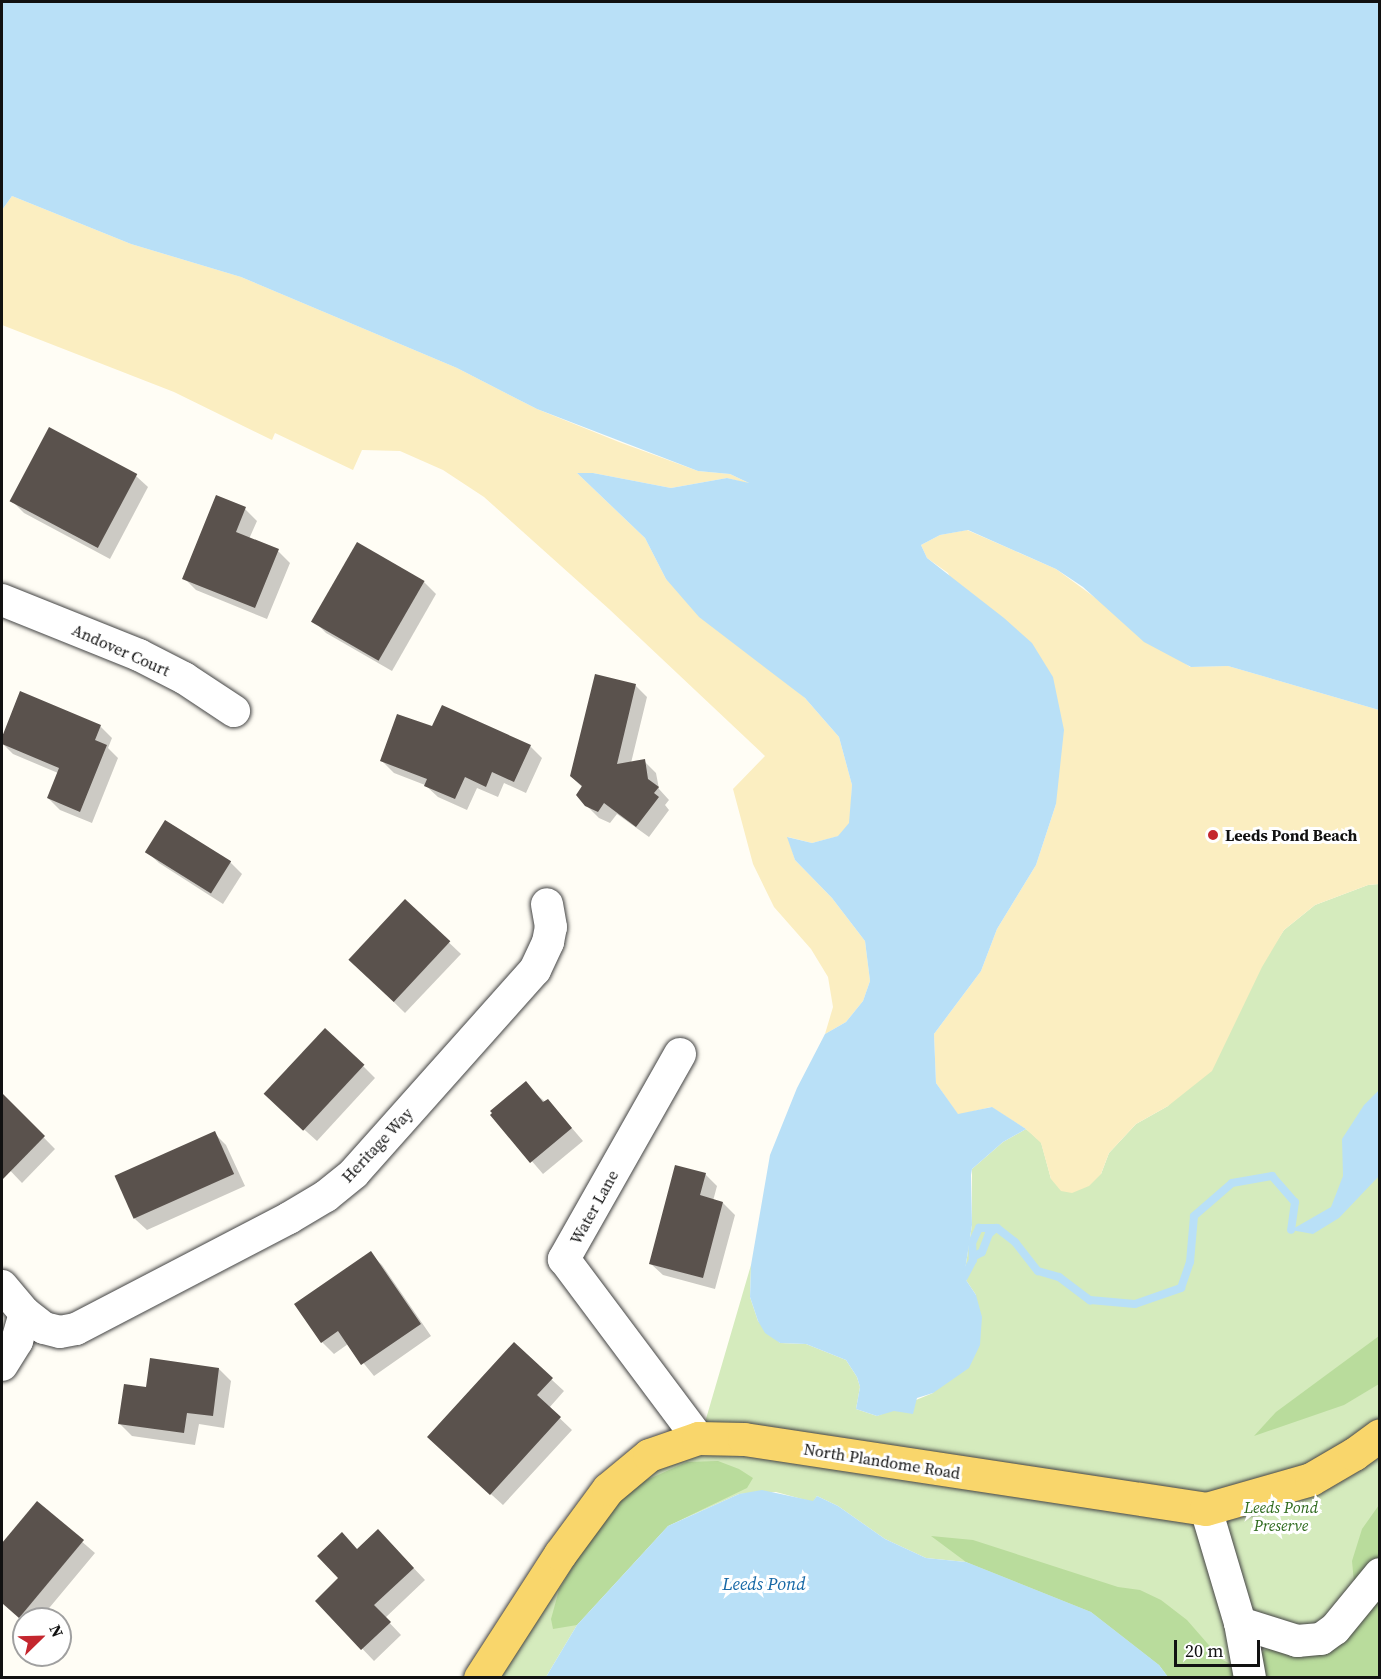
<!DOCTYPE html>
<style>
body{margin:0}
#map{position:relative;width:1381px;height:1679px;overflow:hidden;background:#fffdf5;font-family:"Source Serif 4",serif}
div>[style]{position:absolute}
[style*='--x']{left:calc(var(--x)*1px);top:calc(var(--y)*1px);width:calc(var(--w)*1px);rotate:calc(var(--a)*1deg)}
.green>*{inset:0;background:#d5ebbd}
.forest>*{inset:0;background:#b9dc9c}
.sand>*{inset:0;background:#fbeec1}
.water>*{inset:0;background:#b9e0f7}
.shadow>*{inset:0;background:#0003}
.stream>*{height:8px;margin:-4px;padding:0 4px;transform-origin:4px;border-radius:4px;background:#b9e0f7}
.building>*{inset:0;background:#5a524d;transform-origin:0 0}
.roads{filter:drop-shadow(0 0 2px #444) drop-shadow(0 0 2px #444)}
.minor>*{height:32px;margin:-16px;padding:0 16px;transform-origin:16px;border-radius:16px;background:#fff}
.major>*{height:33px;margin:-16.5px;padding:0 16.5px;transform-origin:16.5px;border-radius:16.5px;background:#f9d66b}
.dots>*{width:16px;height:16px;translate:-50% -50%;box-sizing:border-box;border:3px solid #fff;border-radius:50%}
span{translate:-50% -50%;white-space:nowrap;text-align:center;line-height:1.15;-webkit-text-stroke:6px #fff;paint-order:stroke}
.street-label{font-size:16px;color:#111}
.poi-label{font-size:16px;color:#111;font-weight:700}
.left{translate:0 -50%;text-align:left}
.park-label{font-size:16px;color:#2f6b1f;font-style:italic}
.water-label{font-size:18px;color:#1768a6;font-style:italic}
.frame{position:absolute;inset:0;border:3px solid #111;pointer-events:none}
.north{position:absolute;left:12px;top:1607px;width:60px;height:60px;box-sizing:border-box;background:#fff;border:2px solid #a0a0a0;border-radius:50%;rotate:67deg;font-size:16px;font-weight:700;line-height:24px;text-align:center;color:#111}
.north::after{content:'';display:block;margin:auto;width:21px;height:27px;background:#c4262e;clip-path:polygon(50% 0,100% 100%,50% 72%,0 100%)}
.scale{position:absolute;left:1174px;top:1640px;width:86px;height:27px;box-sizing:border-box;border:3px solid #111;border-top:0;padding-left:8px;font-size:18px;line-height:21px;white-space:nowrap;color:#111;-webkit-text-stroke:4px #fff;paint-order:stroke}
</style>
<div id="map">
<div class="green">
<div style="clip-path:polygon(1379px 884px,1379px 1677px,1168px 1677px,1159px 1665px,966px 1562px,926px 1558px,885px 1539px,838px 1506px,817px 1496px,813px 1502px,776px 1492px,739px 1494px,668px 1526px,577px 1625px,546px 1677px,480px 1678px,608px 1489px,701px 1436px,751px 1265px,750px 1297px,758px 1321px,780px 1343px,806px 1344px,846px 1360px,857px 1377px,860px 1387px,856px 1409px,877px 1416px,933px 1393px,976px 1295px,964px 1277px,972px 1225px,972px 1169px,1003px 1142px,1026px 1129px,1041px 1142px,1051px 1179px,1101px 1174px,1109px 1153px,1136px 1124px,1168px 1106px,1284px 930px,1315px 905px,1368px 885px)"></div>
</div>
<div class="forest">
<div style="clip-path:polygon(1379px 1336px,1379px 1384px,1344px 1405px,1254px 1436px,1276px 1412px)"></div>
<div style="clip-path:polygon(718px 1461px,739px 1469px,753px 1478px,747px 1488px,668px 1526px,577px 1625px,553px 1629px,551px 1619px,559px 1590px,590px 1538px,629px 1488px,687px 1462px)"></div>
<div style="clip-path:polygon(1379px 1505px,1379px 1677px,1168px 1677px,1159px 1665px,1091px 1612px,966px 1562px,931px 1536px,973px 1540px,1118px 1587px,1140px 1590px,1161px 1600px,1187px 1620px,1221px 1659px,1249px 1674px,1259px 1655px,1269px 1647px,1309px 1653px,1354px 1582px,1352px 1561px,1362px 1529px)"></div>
</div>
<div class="sand">
<div style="clip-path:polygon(12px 196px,131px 244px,241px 277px,457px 368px,537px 409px,619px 442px,698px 471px,730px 474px,753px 485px,727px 478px,671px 488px,593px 473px,577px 473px,645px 538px,666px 579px,805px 698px,839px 737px,852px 785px,850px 823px,839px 836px,812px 843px,788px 837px,795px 860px,832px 898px,865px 941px,870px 981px,863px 1001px,846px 1022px,825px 1034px,833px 1007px,828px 977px,811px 949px,774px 907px,753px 864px,733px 789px,765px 756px,609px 609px,484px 497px,443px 470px,400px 451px,362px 450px,353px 470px,275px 433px,272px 440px,174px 392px,2px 325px,2px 210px)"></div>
<div style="clip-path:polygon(967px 530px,1056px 569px,1190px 667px,1228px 666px,1379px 710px,1379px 884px,1368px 885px,1315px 905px,1284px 930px,1262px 967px,1212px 1071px,1168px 1106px,1136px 1124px,1109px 1153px,1101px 1174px,1089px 1186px,1072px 1193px,1061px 1191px,1051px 1179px,1041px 1143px,1026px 1129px,991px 1107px,958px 1115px,936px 1083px,934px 1034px,981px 971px,997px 929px,1036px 865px,1056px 804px,948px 573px,927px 558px,921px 545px,940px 535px)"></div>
</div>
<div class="water">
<div style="clip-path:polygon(2px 2px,1379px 2px,1379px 710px,1228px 666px,1191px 667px,1144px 642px,1083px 587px,1056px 569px,968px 530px,940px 535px,921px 545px,927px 558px,1004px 618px,1032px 643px,1053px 677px,1064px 730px,1056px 804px,1036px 865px,997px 929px,981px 971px,934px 1034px,936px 1083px,958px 1114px,992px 1107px,1026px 1129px,1003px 1142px,972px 1169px,971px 1175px,972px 1225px,964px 1277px,976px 1295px,982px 1317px,980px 1345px,969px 1368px,933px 1393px,917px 1398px,913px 1414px,894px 1411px,877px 1416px,856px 1409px,860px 1387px,857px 1377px,846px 1360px,806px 1344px,780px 1343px,765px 1333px,758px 1321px,750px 1297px,751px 1265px,770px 1155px,797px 1088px,825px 1034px,846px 1022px,863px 1001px,870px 981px,865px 941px,832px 898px,795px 860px,787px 837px,812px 843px,838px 836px,849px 823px,852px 785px,839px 737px,805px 698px,699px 617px,666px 579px,645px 538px,577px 473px,593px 473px,671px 488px,727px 478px,749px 483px,730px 474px,698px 471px,537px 409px,457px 368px,241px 277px,131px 244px,12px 196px,2px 210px)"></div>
<div style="clip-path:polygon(1379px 1090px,1379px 1176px,1339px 1218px,1313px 1234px,1291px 1230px,1331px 1207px,1343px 1176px,1342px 1139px,1364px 1105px)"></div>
<div style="clip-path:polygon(762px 1490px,813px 1501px,817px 1496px,838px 1506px,885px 1539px,926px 1558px,966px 1562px,1091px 1612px,1159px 1665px,1168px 1677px,546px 1677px,577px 1625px,668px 1526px,739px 1494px)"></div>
</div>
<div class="shadow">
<div style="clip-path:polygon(136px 476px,148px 487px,110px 559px,24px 513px,12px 501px)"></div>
<div style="clip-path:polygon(245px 509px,257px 521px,249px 539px,278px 551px,290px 563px,267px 619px,196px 590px,184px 578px)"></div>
<div style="clip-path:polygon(424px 582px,436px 594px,392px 671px,326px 633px,314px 621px)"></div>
<div style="clip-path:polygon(635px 685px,647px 697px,631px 763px,644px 761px,656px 773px,659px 789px,669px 800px,665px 805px,669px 810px,649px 837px,617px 814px,610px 823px,599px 818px,586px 805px,583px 788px,571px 776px)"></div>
<div style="clip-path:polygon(21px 693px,100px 726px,112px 738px,108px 748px,118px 758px,92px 823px,60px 810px,48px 798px,58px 773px,13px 754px,2px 743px)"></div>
<div style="clip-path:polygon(433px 728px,530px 746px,542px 758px,526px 793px,504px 783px,498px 797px,477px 788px,467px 810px,438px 797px,425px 785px,394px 773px,382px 761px)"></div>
<div style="clip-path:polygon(147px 852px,230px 862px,242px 874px,223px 904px,159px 863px)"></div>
<div style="clip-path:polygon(405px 901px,461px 954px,405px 1013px,362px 971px)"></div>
<div style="clip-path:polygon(363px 1066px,375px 1078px,317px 1141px,278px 1106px)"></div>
<div style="clip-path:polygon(2px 1095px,55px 1149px,22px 1183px,2px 1162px)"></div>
<div style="clip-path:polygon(537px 1095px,559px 1113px,583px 1141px,543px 1174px,492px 1115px)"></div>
<div style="clip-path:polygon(214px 1133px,226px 1145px,245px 1186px,147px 1230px,135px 1219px,117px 1177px)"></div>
<div style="clip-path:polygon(705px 1174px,717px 1186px,713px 1201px,723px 1203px,735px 1215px,715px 1289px,663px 1275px,651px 1264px)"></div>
<div style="clip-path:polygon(370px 1253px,382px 1265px,431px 1336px,374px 1376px,348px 1344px,334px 1354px,322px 1342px)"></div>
<div style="clip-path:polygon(514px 1345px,564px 1391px,549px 1408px,572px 1430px,503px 1505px,441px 1449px)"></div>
<div style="clip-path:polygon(219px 1369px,231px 1381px,224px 1428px,199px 1424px,195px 1445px,132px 1436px,120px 1424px,147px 1389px)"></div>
<div style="clip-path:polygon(37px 1503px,95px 1553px,40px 1619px,24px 1619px,24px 1622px,2px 1603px,2px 1545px)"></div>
<div style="clip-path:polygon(390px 1543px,425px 1580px,385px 1618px,401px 1635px,374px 1661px,317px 1601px,340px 1578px,358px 1550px)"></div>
</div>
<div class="stream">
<div style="--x:973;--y:1257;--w:10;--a:-29"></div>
<div style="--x:982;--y:1252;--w:19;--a:-69"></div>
<div style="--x:989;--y:1234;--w:9;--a:-41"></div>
<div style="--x:964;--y:1277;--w:19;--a:-62"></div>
<div style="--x:973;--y:1260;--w:17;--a:-93"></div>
<div style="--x:972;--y:1243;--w:17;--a:-65"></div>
<div style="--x:979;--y:1228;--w:18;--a:0"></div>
<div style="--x:997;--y:1228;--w:23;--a:38"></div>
<div style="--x:1015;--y:1242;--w:37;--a:52"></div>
<div style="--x:1038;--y:1271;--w:22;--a:16"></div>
<div style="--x:1059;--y:1277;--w:39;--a:37"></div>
<div style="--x:1090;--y:1300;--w:45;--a:5.1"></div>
<div style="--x:1135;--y:1304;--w:49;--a:-19.2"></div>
<div style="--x:1181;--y:1288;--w:28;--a:-71"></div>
<div style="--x:1190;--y:1262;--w:46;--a:-85"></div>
<div style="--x:1194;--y:1216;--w:50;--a:-41"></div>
<div style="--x:1232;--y:1183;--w:41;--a:-9.9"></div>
<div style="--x:1272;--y:1176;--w:35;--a:49"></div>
<div style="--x:1295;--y:1202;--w:28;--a:98"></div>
</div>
<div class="building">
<div style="left:49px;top:427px;width:100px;height:84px;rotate:28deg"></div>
<div style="clip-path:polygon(216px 495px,246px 507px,236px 532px,279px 549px,255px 608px,182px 579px)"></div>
<div style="left:357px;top:542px;width:78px;height:92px;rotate:30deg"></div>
<div style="clip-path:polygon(595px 674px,636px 684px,617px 764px,645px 759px,648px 779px,659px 787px,654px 793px,659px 797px,636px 827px,604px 803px,598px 812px,585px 806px,576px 795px,582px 786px,570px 776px)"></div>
<div style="clip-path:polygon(20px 691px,101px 725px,95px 740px,107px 745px,80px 812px,47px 798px,59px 768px,2px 744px,2px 737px)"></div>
<div style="clip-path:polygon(442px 705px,531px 745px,514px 782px,492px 772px,486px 787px,465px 777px,455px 799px,424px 786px,427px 779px,380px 761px,397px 714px,432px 726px)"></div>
<div style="left:165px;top:820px;width:78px;height:38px;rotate:32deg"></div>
<div style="left:405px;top:899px;width:62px;height:83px;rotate:43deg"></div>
<div style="left:325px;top:1028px;width:54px;height:90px;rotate:43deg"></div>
<div style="clip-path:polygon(526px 1081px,543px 1102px,548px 1099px,572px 1128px,530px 1163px,490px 1115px,492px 1113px,490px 1111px)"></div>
<div style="clip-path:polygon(2px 1093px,45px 1136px,2px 1180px)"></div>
<div style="left:215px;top:1131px;width:47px;height:110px;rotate:66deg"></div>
<div style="clip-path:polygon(675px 1165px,706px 1173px,700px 1195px,723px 1202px,703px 1278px,649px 1264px)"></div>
<div style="clip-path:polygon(371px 1251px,421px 1324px,361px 1365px,338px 1331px,321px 1343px,294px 1304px)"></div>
<div style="clip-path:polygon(514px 1342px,553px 1378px,537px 1395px,561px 1417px,490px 1495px,427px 1437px)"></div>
<div style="clip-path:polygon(150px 1358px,219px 1368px,213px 1416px,187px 1413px,184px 1433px,118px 1424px,124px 1384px,146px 1387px)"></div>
<div style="clip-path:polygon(37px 1501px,84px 1540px,19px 1618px,2px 1603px,2px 1543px)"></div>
<div style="clip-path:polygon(378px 1529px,414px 1568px,374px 1605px,391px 1622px,361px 1650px,315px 1601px,338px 1578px,317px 1556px,342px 1532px,357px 1549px)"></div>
</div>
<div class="roads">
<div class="minor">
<div style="--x:2;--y:600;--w:148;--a:21.9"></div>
<div style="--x:139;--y:655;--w:51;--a:27.1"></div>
<div style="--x:184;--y:678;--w:60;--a:33.4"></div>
<div style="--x:680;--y:1054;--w:236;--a:119.5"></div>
<div style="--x:564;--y:1259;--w:224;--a:53.2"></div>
<div style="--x:2;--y:1286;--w:35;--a:50"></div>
<div style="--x:25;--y:1313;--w:24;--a:38"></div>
<div style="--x:44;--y:1328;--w:16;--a:14"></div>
<div style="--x:60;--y:1332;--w:16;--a:-11"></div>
<div style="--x:76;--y:1329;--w:240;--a:-27.5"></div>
<div style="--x:289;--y:1218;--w:43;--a:-30.7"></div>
<div style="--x:326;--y:1196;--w:36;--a:-39"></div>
<div style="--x:354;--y:1173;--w:272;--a:-48.3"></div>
<div style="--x:535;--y:970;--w:31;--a:-65"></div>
<div style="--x:548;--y:942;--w:15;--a:-79"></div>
<div style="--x:551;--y:927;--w:23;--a:-100"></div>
<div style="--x:2;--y:1365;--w:28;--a:-58"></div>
<div style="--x:17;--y:1341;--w:29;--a:-74"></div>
<div style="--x:1206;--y:1509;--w:119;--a:73.4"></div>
<div style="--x:1240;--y:1623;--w:56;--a:79.7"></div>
<div style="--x:1240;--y:1623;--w:60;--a:17.5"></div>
<div style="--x:1297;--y:1641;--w:24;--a:-5"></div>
<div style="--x:1321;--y:1639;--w:17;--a:-36"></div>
<div style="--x:1335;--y:1629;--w:71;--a:-50.7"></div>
</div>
<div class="major">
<div style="--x:480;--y:1678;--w:148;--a:-57.2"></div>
<div style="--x:560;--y:1554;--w:81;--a:-53.6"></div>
<div style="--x:608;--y:1489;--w:53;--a:-39.7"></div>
<div style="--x:649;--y:1455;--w:52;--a:-19.1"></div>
<div style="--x:698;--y:1438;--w:46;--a:1.2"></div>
<div style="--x:744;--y:1439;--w:467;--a:8.6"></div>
<div style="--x:1206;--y:1509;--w:109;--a:-15.9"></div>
<div style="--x:1311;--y:1479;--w:50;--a:-30.2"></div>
<div style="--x:1354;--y:1454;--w:32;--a:-36"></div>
</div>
</div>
<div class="dots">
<div style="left:1213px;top:835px;background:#c4262e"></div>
</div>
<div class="street-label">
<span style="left:121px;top:650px;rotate:24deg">Andover Court</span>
<span style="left:377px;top:1145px;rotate:-47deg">Heritage Way</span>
<span style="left:594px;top:1207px;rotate:-61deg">Water Lane</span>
<span style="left:882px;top:1461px;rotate:9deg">North Plandome Road</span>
</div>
<div class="poi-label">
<span class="left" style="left:1225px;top:835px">Leeds Pond Beach</span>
</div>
<div class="park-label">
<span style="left:1281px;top:1516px">Leeds Pond<br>Preserve</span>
</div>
<div class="water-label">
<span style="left:764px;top:1584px">Leeds Pond</span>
</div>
<div class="frame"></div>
<div class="north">N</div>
<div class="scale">20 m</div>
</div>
